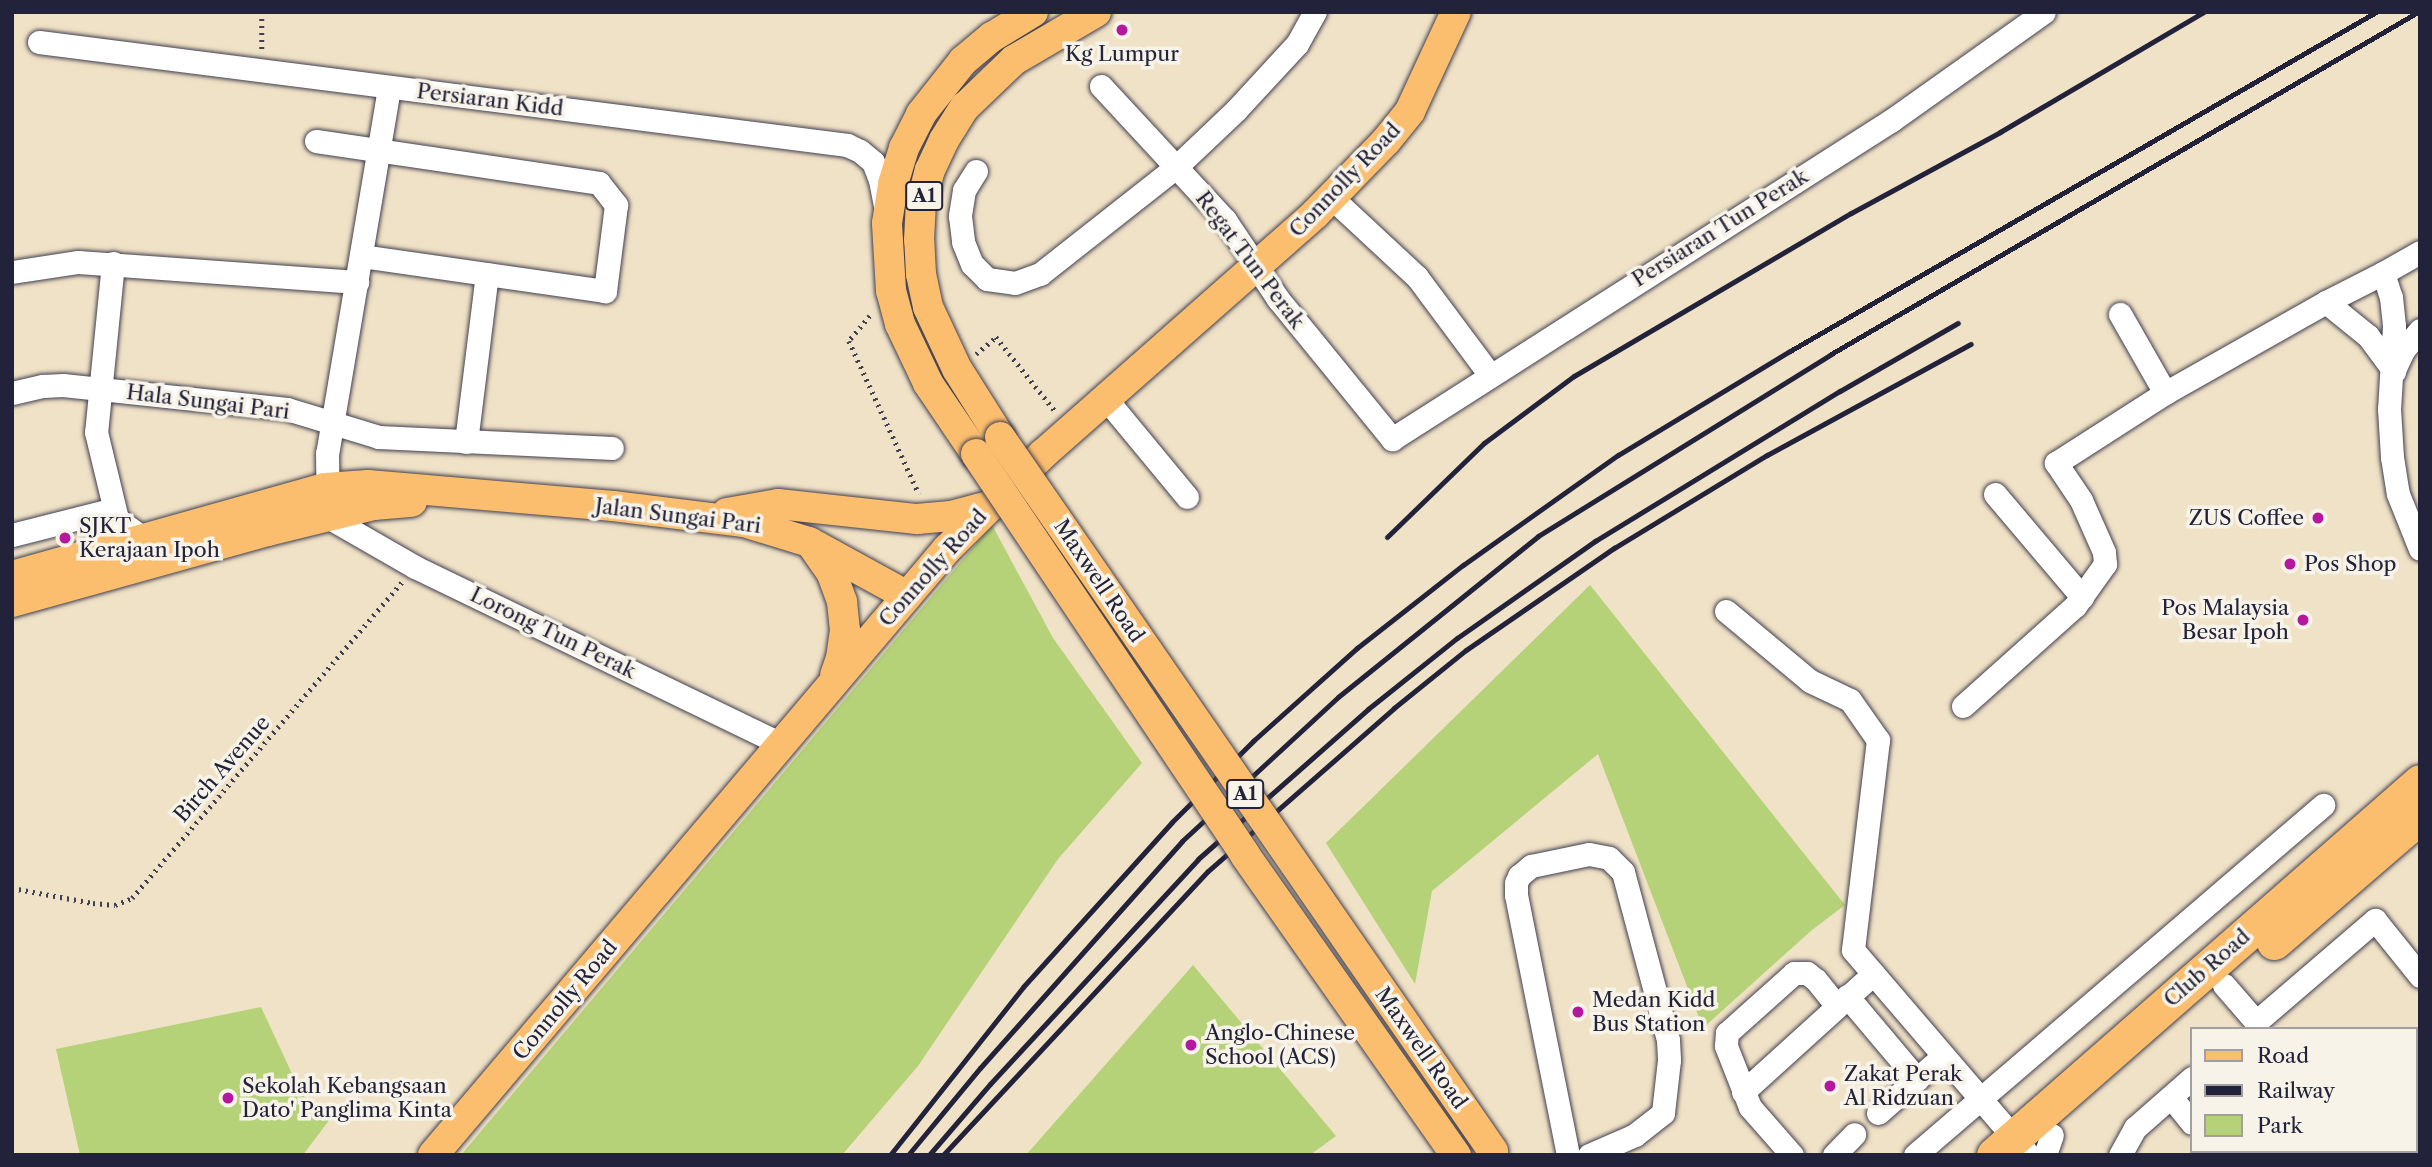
<!DOCTYPE html>
<style>
body{margin:0}
#map{position:relative;width:2432px;height:1167px;overflow:hidden;background:#f0e2c6;font-family:"Libre Caslon Text",serif}
div>[style]{position:absolute}
[style*='--x']{left:calc(var(--x)*1px);top:calc(var(--y)*1px);width:calc(var(--w)*1px);rotate:calc(var(--a)*1deg)}
.green>*{inset:0;background:#b5d278}
.path>*{height:4.5px;margin-top:-2.25px;transform-origin:0;background:repeating-linear-gradient(90deg,#413f50 0 2px,transparent 0 7px)}
.roads{filter:drop-shadow(0 0 2px #413f50) drop-shadow(0 0 2px #413f50)}
.minor>*{height:23px;margin:-11.5px;padding:0 11.5px;transform-origin:11.5px;border-radius:11.5px;background:#fff}
.major>*{height:30px;margin:-15px;padding:0 15px;transform-origin:15px;border-radius:15px;background:#fbbe6e}
.highway>*{height:35px;margin:-17.5px;padding:0 17.5px;transform-origin:17.5px;border-radius:17.5px;background:#fbbe6e}
.rail>*{height:5px;margin:-2.5px;padding:0 2.5px;transform-origin:2.5px;border-radius:2.5px;background:#22223b}
.bridges{filter:drop-shadow(0 0 2px #413f50) drop-shadow(0 0 2px #413f50)}
.major-bridge>*{height:30px;margin:-15px;padding:0 15px;transform-origin:15px;border-radius:15px;background:#fbbe6e}
.dots>*{width:19px;height:19px;translate:-50% -50%;box-sizing:border-box;border:4px solid #f7f3e8;border-radius:50%}
span{translate:-50% -50%;white-space:nowrap;text-align:center;line-height:1.15;-webkit-text-stroke:7px #f7f3e8;paint-order:stroke}
.shield-label span{padding:2px 5px;background:#f7f3e8;border:2px solid;border-radius:5px;-webkit-text-stroke-width:0}
.shield-label{font-size:19px;color:#22223b;font-weight:700}
.poi-label{font-size:21px;color:#22223b}
.right{translate:-100% -50%;text-align:right}
.left{translate:0 -50%;text-align:left}
.street-label{font-size:21px;color:#22223b}
.frame{position:absolute;inset:0;border:14px solid #22223b;pointer-events:none}
.legend{position:absolute;left:2190px;top:1027px;width:228px;height:126px;box-sizing:border-box;background:#f7f3e8;border:2px solid #a29fa3;margin:0;padding:9px 12px;list-style:none;font-size:21px;color:#22223b}
.legend li{display:flex;align-items:center;gap:14px;height:35px}
.legend b{width:35px;border:2px solid #a29fa3}
</style>
<div id="map">
<div class="green">
<div style="clip-path:polygon(992px 525px,1053px 638px,1142px 763px,1058px 859px,918px 1066px,842px 1155px,461px 1155px)"></div>
<div style="clip-path:polygon(1590px 585px,1845px 905px,1812px 930px,1703px 1028px,1598px 754px,1432px 891px,1415px 984px,1326px 843px)"></div>
<div style="clip-path:polygon(1193px 965px,1336px 1136px,1310px 1155px,1026px 1155px)"></div>
<div style="clip-path:polygon(261px 1007px,301px 1093px,330px 1119px,303px 1155px,80px 1155px,56px 1049px)"></div>
</div>
<div class="path">
<div style="--x:262;--y:12;--w:38;--a:90"></div>
<div style="--x:870;--y:316;--w:33;--a:130"></div>
<div style="--x:849;--y:341;--w:168;--a:65.4"></div>
<div style="--x:976;--y:354;--w:26;--a:-40"></div>
<div style="--x:996;--y:337;--w:95;--a:51.4"></div>
<div style="--x:12;--y:888;--w:82;--a:10.5"></div>
<div style="--x:93;--y:903;--w:22;--a:5"></div>
<div style="--x:115;--y:905;--w:18;--a:-22"></div>
<div style="--x:132;--y:898;--w:416;--a:-49.5"></div>
</div>
<div class="roads">
<div class="minor">
<div style="--x:39;--y:42;--w:815;--a:7.26"></div>
<div style="--x:847;--y:145;--w:14;--a:25"></div>
<div style="--x:860;--y:151;--w:17;--a:40"></div>
<div style="--x:873;--y:162;--w:19;--a:69"></div>
<div style="--x:880;--y:180;--w:26;--a:79"></div>
<div style="--x:1101;--y:86;--w:183;--a:47.2"></div>
<div style="--x:1225;--y:220;--w:95;--a:56.1"></div>
<div style="--x:1278;--y:299;--w:181;--a:50.8"></div>
<div style="--x:1392;--y:439;--w:593;--a:-32.54"></div>
<div style="--x:1892;--y:120;--w:186;--a:-35.4"></div>
<div style="--x:389;--y:88;--w:370;--a:99.6"></div>
<div style="--x:327;--y:453;--w:64;--a:89.1"></div>
<div style="--x:328;--y:517;--w:100;--a:29.9"></div>
<div style="--x:415;--y:567;--w:407;--a:25.8"></div>
<div style="--x:316;--y:141;--w:286;--a:8.4"></div>
<div style="--x:599;--y:183;--w:28;--a:52"></div>
<div style="--x:616;--y:205;--w:87;--a:97.3"></div>
<div style="--x:605;--y:291;--w:246;--a:-171.8"></div>
<div style="--x:976;--y:171;--w:22;--a:122"></div>
<div style="--x:964;--y:190;--w:26;--a:99"></div>
<div style="--x:960;--y:216;--w:26;--a:83"></div>
<div style="--x:963;--y:242;--w:24;--a:68"></div>
<div style="--x:972;--y:264;--w:21;--a:45"></div>
<div style="--x:987;--y:279;--w:28;--a:8"></div>
<div style="--x:1015;--y:283;--w:27;--a:-20"></div>
<div style="--x:1040;--y:274;--w:173;--a:-38.2"></div>
<div style="--x:1176;--y:167;--w:83;--a:-43.5"></div>
<div style="--x:1236;--y:110;--w:90;--a:-47.3"></div>
<div style="--x:1297;--y:44;--w:37;--a:-61"></div>
<div style="--x:1332;--y:198;--w:116;--a:42.9"></div>
<div style="--x:1417;--y:277;--w:122;--a:53.3"></div>
<div style="--x:2420;--y:252;--w:43;--a:150.4"></div>
<div style="--x:2383;--y:273;--w:25;--a:72"></div>
<div style="--x:2391;--y:297;--w:29;--a:84"></div>
<div style="--x:2394;--y:326;--w:83;--a:93.4"></div>
<div style="--x:2389;--y:409;--w:48;--a:86.4"></div>
<div style="--x:2392;--y:457;--w:37;--a:81"></div>
<div style="--x:2398;--y:494;--w:59;--a:68.2"></div>
<div style="--x:113;--y:263;--w:170;--a:95.7"></div>
<div style="--x:96;--y:432;--w:89;--a:76.4"></div>
<div style="--x:117;--y:519;--w:32;--a:36"></div>
<div style="--x:12;--y:272;--w:67;--a:-8.6"></div>
<div style="--x:78;--y:262;--w:280;--a:4.1"></div>
<div style="--x:2326;--y:302;--w:64;--a:-27"></div>
<div style="--x:2120;--y:314;--w:91;--a:60.3"></div>
<div style="--x:2395;--y:368;--w:21;--a:-65"></div>
<div style="--x:2404;--y:349;--w:25;--a:-50"></div>
<div style="--x:12;--y:393;--w:32;--a:-13"></div>
<div style="--x:43;--y:386;--w:20;--a:-3"></div>
<div style="--x:63;--y:385;--w:225;--a:6.1"></div>
<div style="--x:287;--y:409;--w:96;--a:16.9"></div>
<div style="--x:379;--y:437;--w:233;--a:2.7"></div>
<div style="--x:1106;--y:399;--w:127;--a:50.4"></div>
<div style="--x:466;--y:442;--w:169;--a:-82.9"></div>
<div style="--x:1995;--y:494;--w:135;--a:49.8"></div>
<div style="--x:12;--y:535;--w:105;--a:-14.3"></div>
<div style="--x:1726;--y:611;--w:109;--a:39.8"></div>
<div style="--x:1810;--y:681;--w:44;--a:25.4"></div>
<div style="--x:1850;--y:700;--w:49;--a:55"></div>
<div style="--x:1878;--y:740;--w:211;--a:96.8"></div>
<div style="--x:1853;--y:950;--w:270;--a:49.4"></div>
<div style="--x:1963;--y:706;--w:150;--a:-41.8"></div>
<div style="--x:2075;--y:606;--w:52;--a:-54.5"></div>
<div style="--x:2105;--y:564;--w:12;--a:-95"></div>
<div style="--x:2104;--y:552;--w:57;--a:-113.9"></div>
<div style="--x:2081;--y:500;--w:45;--a:-124"></div>
<div style="--x:2056;--y:463;--w:130;--a:-32.7"></div>
<div style="--x:2165;--y:393;--w:185;--a:-29.5"></div>
<div style="--x:2326;--y:302;--w:54;--a:39"></div>
<div style="--x:2368;--y:336;--w:44;--a:53.4"></div>
<div style="--x:2224;--y:985;--w:49;--a:49.1"></div>
<div style="--x:2256;--y:1022;--w:157;--a:-40.6"></div>
<div style="--x:2375;--y:920;--w:72;--a:51.2"></div>
<div style="--x:1847;--y:996;--w:109;--a:49.9"></div>
<div style="--x:1743;--y:1092;--w:176;--a:-42.2"></div>
<div style="--x:2171;--y:1097;--w:33;--a:51"></div>
<div style="--x:1878;--y:1113;--w:86;--a:-41.2"></div>
<div style="--x:2216;--y:1151;--w:5;--a:53"></div>
<div style="--x:1568;--y:1155;--w:265;--a:-101.3"></div>
<div style="--x:1516;--y:895;--w:12;--a:-90"></div>
<div style="--x:1516;--y:883;--w:8;--a:-67"></div>
<div style="--x:1519;--y:876;--w:16;--a:-40"></div>
<div style="--x:1531;--y:866;--w:59;--a:-11.7"></div>
<div style="--x:1589;--y:854;--w:20;--a:11"></div>
<div style="--x:1609;--y:858;--w:20;--a:45"></div>
<div style="--x:1623;--y:872;--w:174;--a:75"></div>
<div style="--x:1668;--y:1040;--w:20;--a:87"></div>
<div style="--x:1669;--y:1060;--w:53;--a:96.5"></div>
<div style="--x:1663;--y:1113;--w:36;--a:142"></div>
<div style="--x:1635;--y:1135;--w:50;--a:156.5"></div>
<div style="--x:1792;--y:1155;--w:64;--a:-131.2"></div>
<div style="--x:1750;--y:1107;--w:66;--a:-111.5"></div>
<div style="--x:1726;--y:1046;--w:13;--a:-86"></div>
<div style="--x:1727;--y:1033;--w:90;--a:-41.8"></div>
<div style="--x:1794;--y:973;--w:13;--a:0"></div>
<div style="--x:1807;--y:973;--w:11;--a:38"></div>
<div style="--x:1816;--y:980;--w:33;--a:51"></div>
<div style="--x:1834;--y:1155;--w:29;--a:-46"></div>
<div style="--x:1915;--y:1155;--w:538;--a:-40.62"></div>
<div style="--x:2045;--y:1155;--w:21;--a:-71"></div>
<div style="--x:2120;--y:1155;--w:31;--a:-61"></div>
<div style="--x:2135;--y:1128;--w:76;--a:-41.3"></div>
</div>
<div class="major">
<div style="--x:1000;--y:437;--w:80;--a:-122.3"></div>
<div style="--x:957;--y:369;--w:68;--a:-115.1"></div>
<div style="--x:928;--y:307;--w:34;--a:-102"></div>
<div style="--x:921;--y:274;--w:34;--a:-93"></div>
<div style="--x:919;--y:240;--w:35;--a:-87"></div>
<div style="--x:921;--y:205;--w:36;--a:-76"></div>
<div style="--x:930;--y:170;--w:33;--a:-65"></div>
<div style="--x:944;--y:140;--w:39;--a:-58"></div>
<div style="--x:965;--y:107;--w:68;--a:-43.8"></div>
<div style="--x:1014;--y:60;--w:95;--a:-30.3"></div>
<div style="--x:976;--y:454;--w:86;--a:-124.1"></div>
<div style="--x:928;--y:383;--w:65;--a:-115.4"></div>
<div style="--x:900;--y:324;--w:34;--a:-105"></div>
<div style="--x:891;--y:291;--w:68;--a:-93.4"></div>
<div style="--x:887;--y:223;--w:39;--a:-81"></div>
<div style="--x:893;--y:184;--w:38;--a:-73"></div>
<div style="--x:904;--y:148;--w:38;--a:-63"></div>
<div style="--x:921;--y:114;--w:68;--a:-51.6"></div>
<div style="--x:963;--y:61;--w:38;--a:-40"></div>
<div style="--x:992;--y:37;--w:48;--a:-31.4"></div>
<div style="--x:727;--y:513;--w:52;--a:-10"></div>
<div style="--x:778;--y:504;--w:140;--a:6.2"></div>
<div style="--x:917;--y:519;--w:34;--a:-5"></div>
<div style="--x:951;--y:516;--w:38;--a:-15"></div>
<div style="--x:812;--y:545;--w:35;--a:55"></div>
<div style="--x:832;--y:574;--w:30;--a:70"></div>
<div style="--x:842;--y:602;--w:28;--a:84"></div>
<div style="--x:845;--y:630;--w:28;--a:98"></div>
<div style="--x:841;--y:658;--w:18;--a:109"></div>
<div style="--x:12;--y:576;--w:325;--a:-15.7"></div>
<div style="--x:325;--y:488;--w:43;--a:-4"></div>
<div style="--x:368;--y:485;--w:246;--a:4.9"></div>
<div style="--x:613;--y:506;--w:132;--a:7"></div>
<div style="--x:744;--y:522;--w:68;--a:17.1"></div>
<div style="--x:809;--y:542;--w:111;--a:28.7"></div>
<div style="--x:12;--y:602;--w:266;--a:-15.5"></div>
<div style="--x:268;--y:531;--w:109;--a:-13.8"></div>
<div style="--x:374;--y:505;--w:38;--a:-5"></div>
<div style="--x:433;--y:1155;--w:795;--a:-49.7"></div>
<div style="--x:947;--y:549;--w:135;--a:-44.7"></div>
<div style="--x:1043;--y:454;--w:363;--a:-41.4"></div>
<div style="--x:1315;--y:214;--w:102;--a:-45.8"></div>
<div style="--x:1386;--y:141;--w:38;--a:-51"></div>
<div style="--x:1410;--y:111;--w:109;--a:-65.1"></div>
</div>
<div class="highway">
<div style="--x:2274;--y:942;--w:193;--a:-40.8"></div>
<div style="--x:1994;--y:1155;--w:566;--a:-41.2"></div>
</div>
</div>
<div class="rail">
<div style="--x:1387;--y:537;--w:135;--a:-44.1"></div>
<div style="--x:1484;--y:443;--w:112;--a:-36.7"></div>
<div style="--x:1574;--y:376;--w:321;--a:-30.5"></div>
<div style="--x:1851;--y:213;--w:170;--a:-28.5"></div>
<div style="--x:2000;--y:132;--w:237;--a:-30.5"></div>
<div style="--x:890;--y:1155;--w:214;--a:-51.6"></div>
<div style="--x:1023;--y:987;--w:222;--a:-47.9"></div>
<div style="--x:1172;--y:822;--w:115;--a:-45"></div>
<div style="--x:1253;--y:741;--w:140;--a:-41.8"></div>
<div style="--x:1357;--y:648;--w:135;--a:-38.1"></div>
<div style="--x:1463;--y:565;--w:190;--a:-35.4"></div>
<div style="--x:1618;--y:455;--w:201;--a:-31.2"></div>
<div style="--x:1790;--y:351;--w:677;--a:-30.05"></div>
<div style="--x:908;--y:1155;--w:113;--a:-50.4"></div>
<div style="--x:980;--y:1068;--w:304;--a:-48.3"></div>
<div style="--x:1182;--y:841;--w:212;--a:-42.7"></div>
<div style="--x:1338;--y:697;--w:257;--a:-38.8"></div>
<div style="--x:1538;--y:536;--w:345;--a:-31.8"></div>
<div style="--x:1831;--y:354;--w:679;--a:-30.23"></div>
<div style="--x:929;--y:1155;--w:94;--a:-49.3"></div>
<div style="--x:990;--y:1084;--w:306;--a:-47.2"></div>
<div style="--x:1198;--y:859;--w:227;--a:-41.4"></div>
<div style="--x:1368;--y:709;--w:114;--a:-38.6"></div>
<div style="--x:1457;--y:638;--w:169;--a:-35.1"></div>
<div style="--x:1595;--y:541;--w:287;--a:-31.5"></div>
<div style="--x:1840;--y:391;--w:136;--a:-30"></div>
<div style="--x:943;--y:1155;--w:388;--a:-47"></div>
<div style="--x:1208;--y:871;--w:247;--a:-41.2"></div>
<div style="--x:1394;--y:708;--w:92;--a:-38.9"></div>
<div style="--x:1466;--y:650;--w:180;--a:-34.6"></div>
<div style="--x:1614;--y:548;--w:179;--a:-31.3"></div>
<div style="--x:1767;--y:455;--w:232;--a:-28.6"></div>
</div>
<div class="bridges">
<div class="major-bridge">
<div style="--x:1000;--y:437;--w:868;--a:55.38"></div>
<div style="--x:976;--y:454;--w:483;--a:56.1"></div>
<div style="--x:1245;--y:855;--w:367;--a:54.9"></div>
</div>
</div>
<div class="dots">
<div style="left:1122px;top:30px;background:#b5179e"></div>
<div style="left:2318px;top:518px;background:#b5179e"></div>
<div style="left:65px;top:538px;background:#b5179e"></div>
<div style="left:2290px;top:564px;background:#b5179e"></div>
<div style="left:2303px;top:620px;background:#b5179e"></div>
<div style="left:1578px;top:1012px;background:#b5179e"></div>
<div style="left:1191px;top:1045px;background:#b5179e"></div>
<div style="left:1830px;top:1086px;background:#b5179e"></div>
<div style="left:228px;top:1098px;background:#b5179e"></div>
</div>
<div class="shield-label">
<span style="left:924px;top:196px">A1</span>
<span style="left:1245px;top:794px">A1</span>
</div>
<div class="poi-label">
<span style="left:1122px;top:54px">Kg Lumpur</span>
<span class="right" style="left:2304px;top:518px">ZUS Coffee</span>
<span class="left" style="left:79px;top:538px">SJKT<br>Kerajaan Ipoh</span>
<span class="left" style="left:2304px;top:564px">Pos Shop</span>
<span class="right" style="left:2289px;top:620px">Pos Malaysia<br>Besar Ipoh</span>
<span class="left" style="left:1592px;top:1012px">Medan Kidd<br>Bus Station</span>
<span class="left" style="left:1205px;top:1045px">Anglo-Chinese<br>School (ACS)</span>
<span class="left" style="left:1844px;top:1086px">Zakat Perak<br>Al Ridzuan</span>
<span class="left" style="left:242px;top:1098px">Sekolah Kebangsaan<br>Dato' Panglima Kinta</span>
</div>
<div class="street-label">
<span style="left:490px;top:100px;rotate:7deg">Persiaran Kidd</span>
<span style="left:1345px;top:180px;rotate:-46deg">Connolly Road</span>
<span style="left:1720px;top:228px;rotate:-32deg">Persiaran Tun Perak</span>
<span style="left:1250px;top:260px;rotate:53deg">Regat Tun Perak</span>
<span style="left:208px;top:402px;rotate:7deg">Hala Sungai Pari</span>
<span style="left:678px;top:516px;rotate:7deg">Jalan Sungai Pari</span>
<span style="left:933px;top:568px;rotate:-48deg">Connolly Road</span>
<span style="left:1099px;top:581px;rotate:56deg">Maxwell Road</span>
<span style="left:553px;top:633px;rotate:26deg">Lorong Tun Perak</span>
<span style="left:222px;top:769px;rotate:-49deg">Birch Avenue</span>
<span style="left:2207px;top:968px;rotate:-41deg">Club Road</span>
<span style="left:565px;top:1000px;rotate:-50deg">Connolly Road</span>
<span style="left:1421px;top:1048px;rotate:55deg">Maxwell Road</span>
</div>
<div class="frame"></div>
<ul class="legend">
<li><b style="height:9px;background:#fbbe6e"></b>Road</li>
<li><b style="height:9px;background:#22223b"></b>Railway</li>
<li><b style="height:19px;background:#b5d278"></b>Park</li>
</ul>
</div>
